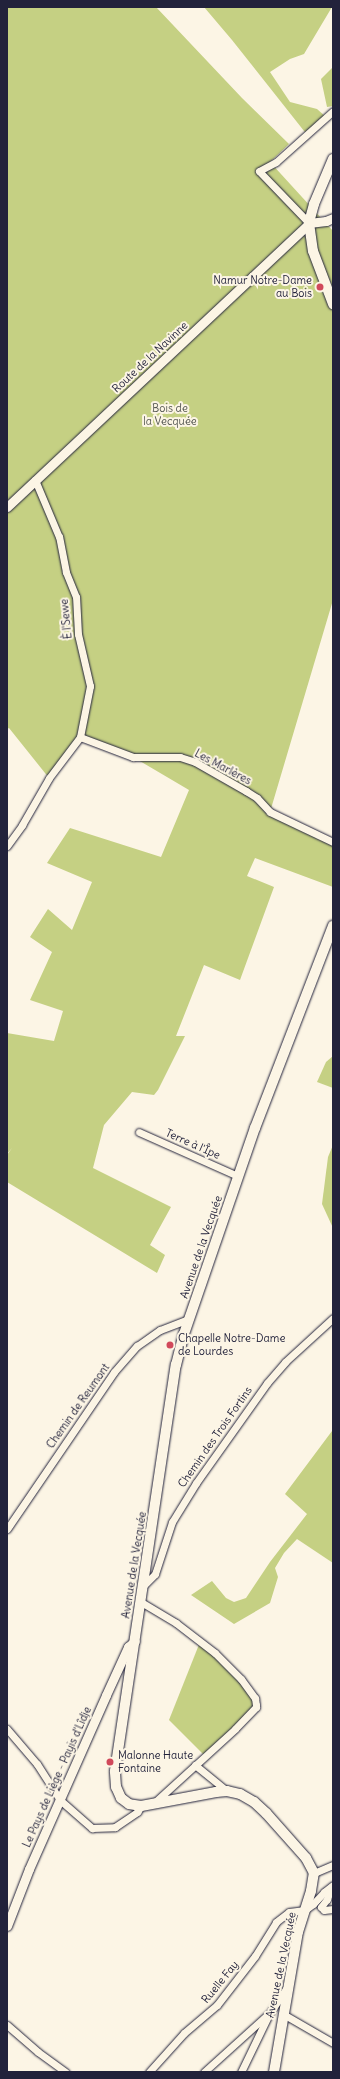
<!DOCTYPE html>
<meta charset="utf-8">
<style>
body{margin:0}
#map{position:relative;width:340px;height:2079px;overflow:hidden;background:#fcf5e5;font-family:Delius,sans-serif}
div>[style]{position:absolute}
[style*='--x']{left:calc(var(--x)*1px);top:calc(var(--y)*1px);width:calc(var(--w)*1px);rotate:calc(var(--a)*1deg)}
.green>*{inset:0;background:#c5d083}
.roads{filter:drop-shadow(0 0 1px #22223b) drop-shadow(0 0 1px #22223b)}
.minor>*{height:7px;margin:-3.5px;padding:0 3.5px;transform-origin:3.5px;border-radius:3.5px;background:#fcf5e5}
.tertiary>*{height:9px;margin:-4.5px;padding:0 4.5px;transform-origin:4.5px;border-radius:4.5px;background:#fcf5e5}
.secondary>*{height:10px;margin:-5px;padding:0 5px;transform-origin:5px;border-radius:5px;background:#fcf5e5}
.dots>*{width:11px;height:11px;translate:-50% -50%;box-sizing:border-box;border:2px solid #fcf5e5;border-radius:50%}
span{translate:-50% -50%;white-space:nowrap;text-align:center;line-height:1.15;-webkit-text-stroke:4px #fcf5e5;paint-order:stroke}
.poi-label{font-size:11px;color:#22223b}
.right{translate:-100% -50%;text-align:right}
.left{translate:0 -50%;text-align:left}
.street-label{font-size:11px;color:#22223b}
.park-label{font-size:11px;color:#535651}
.frame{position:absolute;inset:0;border:8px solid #22223b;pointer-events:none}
</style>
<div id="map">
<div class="green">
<div style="clip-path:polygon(7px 7px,156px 7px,242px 98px,289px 144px,270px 162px,333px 231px,333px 600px,270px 812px,333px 842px,333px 887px,255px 858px,247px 876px,274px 887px,240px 980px,204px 965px,176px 1036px,185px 1036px,158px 1090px,154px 1095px,132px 1092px,104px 1125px,93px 1168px,171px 1207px,150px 1245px,165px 1255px,157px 1273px,7px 1182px,7px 1155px,12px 1148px,7px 1154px,7px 1033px,54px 1041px,63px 1011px,30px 1000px,52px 952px,30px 937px,48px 909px,72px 930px,92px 882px,47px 863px,70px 828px,161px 857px,189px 790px,133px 757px,80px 737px,49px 778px,9px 728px,7px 729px)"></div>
<div style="clip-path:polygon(204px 7px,332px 7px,304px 54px,290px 59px,270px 72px,290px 102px,317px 109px,326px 117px,308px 136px,232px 40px)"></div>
<div style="clip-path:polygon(333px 67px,333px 106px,327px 107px,321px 79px)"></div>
<div style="clip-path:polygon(333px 1056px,333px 1088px,317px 1082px,326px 1062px)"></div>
<div style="clip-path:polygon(333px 1145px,333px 1228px,322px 1204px,328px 1157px)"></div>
<div style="clip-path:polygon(332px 1431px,333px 1563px,297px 1539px,284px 1553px,275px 1568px,278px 1577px,270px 1603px,234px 1624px,191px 1595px,212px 1581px,226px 1598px,234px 1602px,246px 1598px,270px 1562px,307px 1514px,285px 1494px)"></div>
<div style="clip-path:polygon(200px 1642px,241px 1679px,256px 1707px,204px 1755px,169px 1720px)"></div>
</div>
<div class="roads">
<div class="minor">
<div style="--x:309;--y:223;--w:72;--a:-133.9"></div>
<div style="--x:259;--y:171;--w:19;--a:-28"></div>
<div style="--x:276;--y:162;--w:76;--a:-41.8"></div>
<div style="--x:80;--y:737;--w:57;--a:20.7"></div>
<div style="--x:133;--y:757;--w:47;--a:0"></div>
<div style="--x:180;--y:757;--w:16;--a:18"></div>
<div style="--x:195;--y:762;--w:59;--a:29.6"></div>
<div style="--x:246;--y:791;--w:13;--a:32"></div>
<div style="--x:257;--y:798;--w:19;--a:47"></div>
<div style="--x:270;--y:812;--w:70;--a:25.5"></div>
<div style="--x:7;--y:846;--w:26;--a:-54"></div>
<div style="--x:22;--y:825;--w:54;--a:-60.1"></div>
<div style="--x:49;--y:778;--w:51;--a:-52.9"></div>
<div style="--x:80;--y:737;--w:52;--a:-78.9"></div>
<div style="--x:90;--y:686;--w:53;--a:-103"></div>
<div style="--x:78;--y:634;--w:37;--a:-93"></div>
<div style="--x:76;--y:597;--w:27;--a:-112"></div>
<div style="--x:66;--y:572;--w:36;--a:-101"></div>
<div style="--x:59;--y:537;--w:62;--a:-112.8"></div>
<div style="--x:139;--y:1132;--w:108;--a:24"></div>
<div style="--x:7;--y:1529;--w:190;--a:-55.7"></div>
<div style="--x:114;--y:1372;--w:35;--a:-49"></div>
<div style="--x:137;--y:1346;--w:28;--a:-35"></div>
<div style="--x:160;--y:1330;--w:31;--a:-21"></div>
<div style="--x:143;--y:1586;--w:17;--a:-45"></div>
<div style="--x:155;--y:1574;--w:55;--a:-71.9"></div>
<div style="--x:172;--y:1522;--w:46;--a:-58.4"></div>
<div style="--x:196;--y:1483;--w:123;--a:-54.6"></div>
<div style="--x:267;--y:1383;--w:28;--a:-49"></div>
<div style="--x:285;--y:1362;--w:65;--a:-42.5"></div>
<div style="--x:141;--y:1602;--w:41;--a:31"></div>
<div style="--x:176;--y:1623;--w:49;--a:37.6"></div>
<div style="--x:215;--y:1653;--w:37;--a:45"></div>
<div style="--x:241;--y:1679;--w:24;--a:54"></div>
<div style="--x:255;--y:1698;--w:7;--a:82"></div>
<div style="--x:256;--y:1705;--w:2;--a:90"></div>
<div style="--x:256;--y:1707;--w:30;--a:134"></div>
<div style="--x:235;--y:1729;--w:110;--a:137.6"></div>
<div style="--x:7;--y:1729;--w:46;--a:49.4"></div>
<div style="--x:37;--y:1764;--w:43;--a:57.4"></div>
<div style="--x:60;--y:1800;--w:43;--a:41.2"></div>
<div style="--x:92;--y:1828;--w:23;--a:-2"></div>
<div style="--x:115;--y:1827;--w:27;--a:-34"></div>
<div style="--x:137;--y:1812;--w:7;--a:-56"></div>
<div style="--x:195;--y:1765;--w:41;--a:39.1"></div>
<div style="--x:314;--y:1873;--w:21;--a:-23"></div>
<div style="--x:331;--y:1887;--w:13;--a:108"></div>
<div style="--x:327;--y:1899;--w:10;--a:127"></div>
<div style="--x:321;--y:1907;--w:4;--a:45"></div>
<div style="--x:324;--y:1910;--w:9;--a:-6"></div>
<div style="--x:283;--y:2014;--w:58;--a:30.1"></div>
<div style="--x:7;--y:2025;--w:41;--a:41.1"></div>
<div style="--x:38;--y:2052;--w:34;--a:36"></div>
<div style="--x:149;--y:2072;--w:52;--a:-48.1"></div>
<div style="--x:184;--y:2033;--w:43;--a:-40.3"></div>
<div style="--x:217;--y:2005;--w:62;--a:-52.2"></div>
<div style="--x:255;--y:1956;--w:40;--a:-58"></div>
<div style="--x:276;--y:1922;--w:16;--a:-38"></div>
<div style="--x:289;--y:1912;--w:16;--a:-7"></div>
<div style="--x:305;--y:1910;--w:10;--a:-37"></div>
<div style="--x:313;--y:1904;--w:16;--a:-47"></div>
<div style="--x:324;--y:1892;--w:11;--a:-38"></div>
<div style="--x:204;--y:2072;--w:85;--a:-42.1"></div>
<div style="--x:241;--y:2072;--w:64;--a:-64.2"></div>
<div style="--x:269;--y:2014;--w:34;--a:-56"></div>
</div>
<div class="tertiary">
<div style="--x:7;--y:507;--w:415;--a:-43.2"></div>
<div style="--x:309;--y:223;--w:17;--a:-7"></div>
<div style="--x:326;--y:221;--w:8;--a:-23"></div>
<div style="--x:7;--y:1926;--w:61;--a:-68.9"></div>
<div style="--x:29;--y:1869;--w:190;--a:-66.1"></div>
<div style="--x:106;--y:1695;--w:53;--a:-65.4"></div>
<div style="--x:128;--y:1647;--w:9;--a:-41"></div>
</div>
<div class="secondary">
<div style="--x:333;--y:159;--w:49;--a:112.9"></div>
<div style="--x:314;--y:204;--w:20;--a:105"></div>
<div style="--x:309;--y:223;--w:28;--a:82"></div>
<div style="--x:313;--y:251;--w:57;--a:69.3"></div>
<div style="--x:274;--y:2072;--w:142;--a:-80.3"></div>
<div style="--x:298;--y:1932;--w:43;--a:-72.4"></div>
<div style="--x:311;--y:1891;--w:18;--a:-81"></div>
<div style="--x:314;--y:1873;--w:17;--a:-118"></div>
<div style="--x:306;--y:1858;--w:60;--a:-131.6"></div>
<div style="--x:266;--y:1813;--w:16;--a:-137"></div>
<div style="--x:254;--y:1802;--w:16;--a:-150"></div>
<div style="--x:240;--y:1794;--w:13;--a:-167"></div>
<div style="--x:227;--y:1791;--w:11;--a:175"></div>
<div style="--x:216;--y:1792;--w:76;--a:169.4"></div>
<div style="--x:141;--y:1806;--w:12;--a:-171"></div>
<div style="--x:129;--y:1804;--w:10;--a:-143"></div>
<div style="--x:121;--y:1798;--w:12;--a:-114"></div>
<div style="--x:116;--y:1787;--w:16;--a:-94"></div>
<div style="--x:115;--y:1771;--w:411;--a:-81.5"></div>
<div style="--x:176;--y:1365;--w:32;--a:-76"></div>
<div style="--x:184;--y:1334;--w:218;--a:-71"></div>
<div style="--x:255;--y:1128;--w:217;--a:-68.9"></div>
</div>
</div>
<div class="dots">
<div style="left:320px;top:287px;background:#d1495b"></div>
<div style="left:170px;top:1345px;background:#d1495b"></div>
<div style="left:110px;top:1762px;background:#d1495b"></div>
</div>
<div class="poi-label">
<span class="right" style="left:312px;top:287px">Namur Notre-Dame<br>au Bois</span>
<span class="left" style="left:178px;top:1345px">Chapelle Notre-Dame<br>de Lourdes</span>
<span class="left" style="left:118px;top:1762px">Malonne Haute<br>Fontaine</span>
</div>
<div class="street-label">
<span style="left:150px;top:357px;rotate:-43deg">Route de la Navinne</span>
<span style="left:66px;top:619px;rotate:-96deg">È l'Sewe</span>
<span style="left:223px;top:767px;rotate:28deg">Les Marlères</span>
<span style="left:193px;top:1144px;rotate:24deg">Terre à l'Îpe</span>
<span style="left:201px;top:1247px;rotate:-71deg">Avenue de la Vecquée</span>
<span style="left:78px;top:1406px;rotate:-55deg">Chemin de Reumont</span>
<span style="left:215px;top:1437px;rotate:-55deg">Chemin des Trois Fortins</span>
<span style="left:134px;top:1565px;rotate:-81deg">Avenue de la Vecquée</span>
<span style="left:57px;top:1777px;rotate:-66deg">Le Pays de Liège - Payis d'Lîdje</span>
<span style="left:281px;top:1965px;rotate:-78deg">Avenue de la Vecquée</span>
<span style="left:220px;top:1982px;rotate:-51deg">Ruelle Fay</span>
</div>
<div class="park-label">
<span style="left:170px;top:415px">Bois de<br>la Vecquée</span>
</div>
<div class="frame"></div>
</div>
